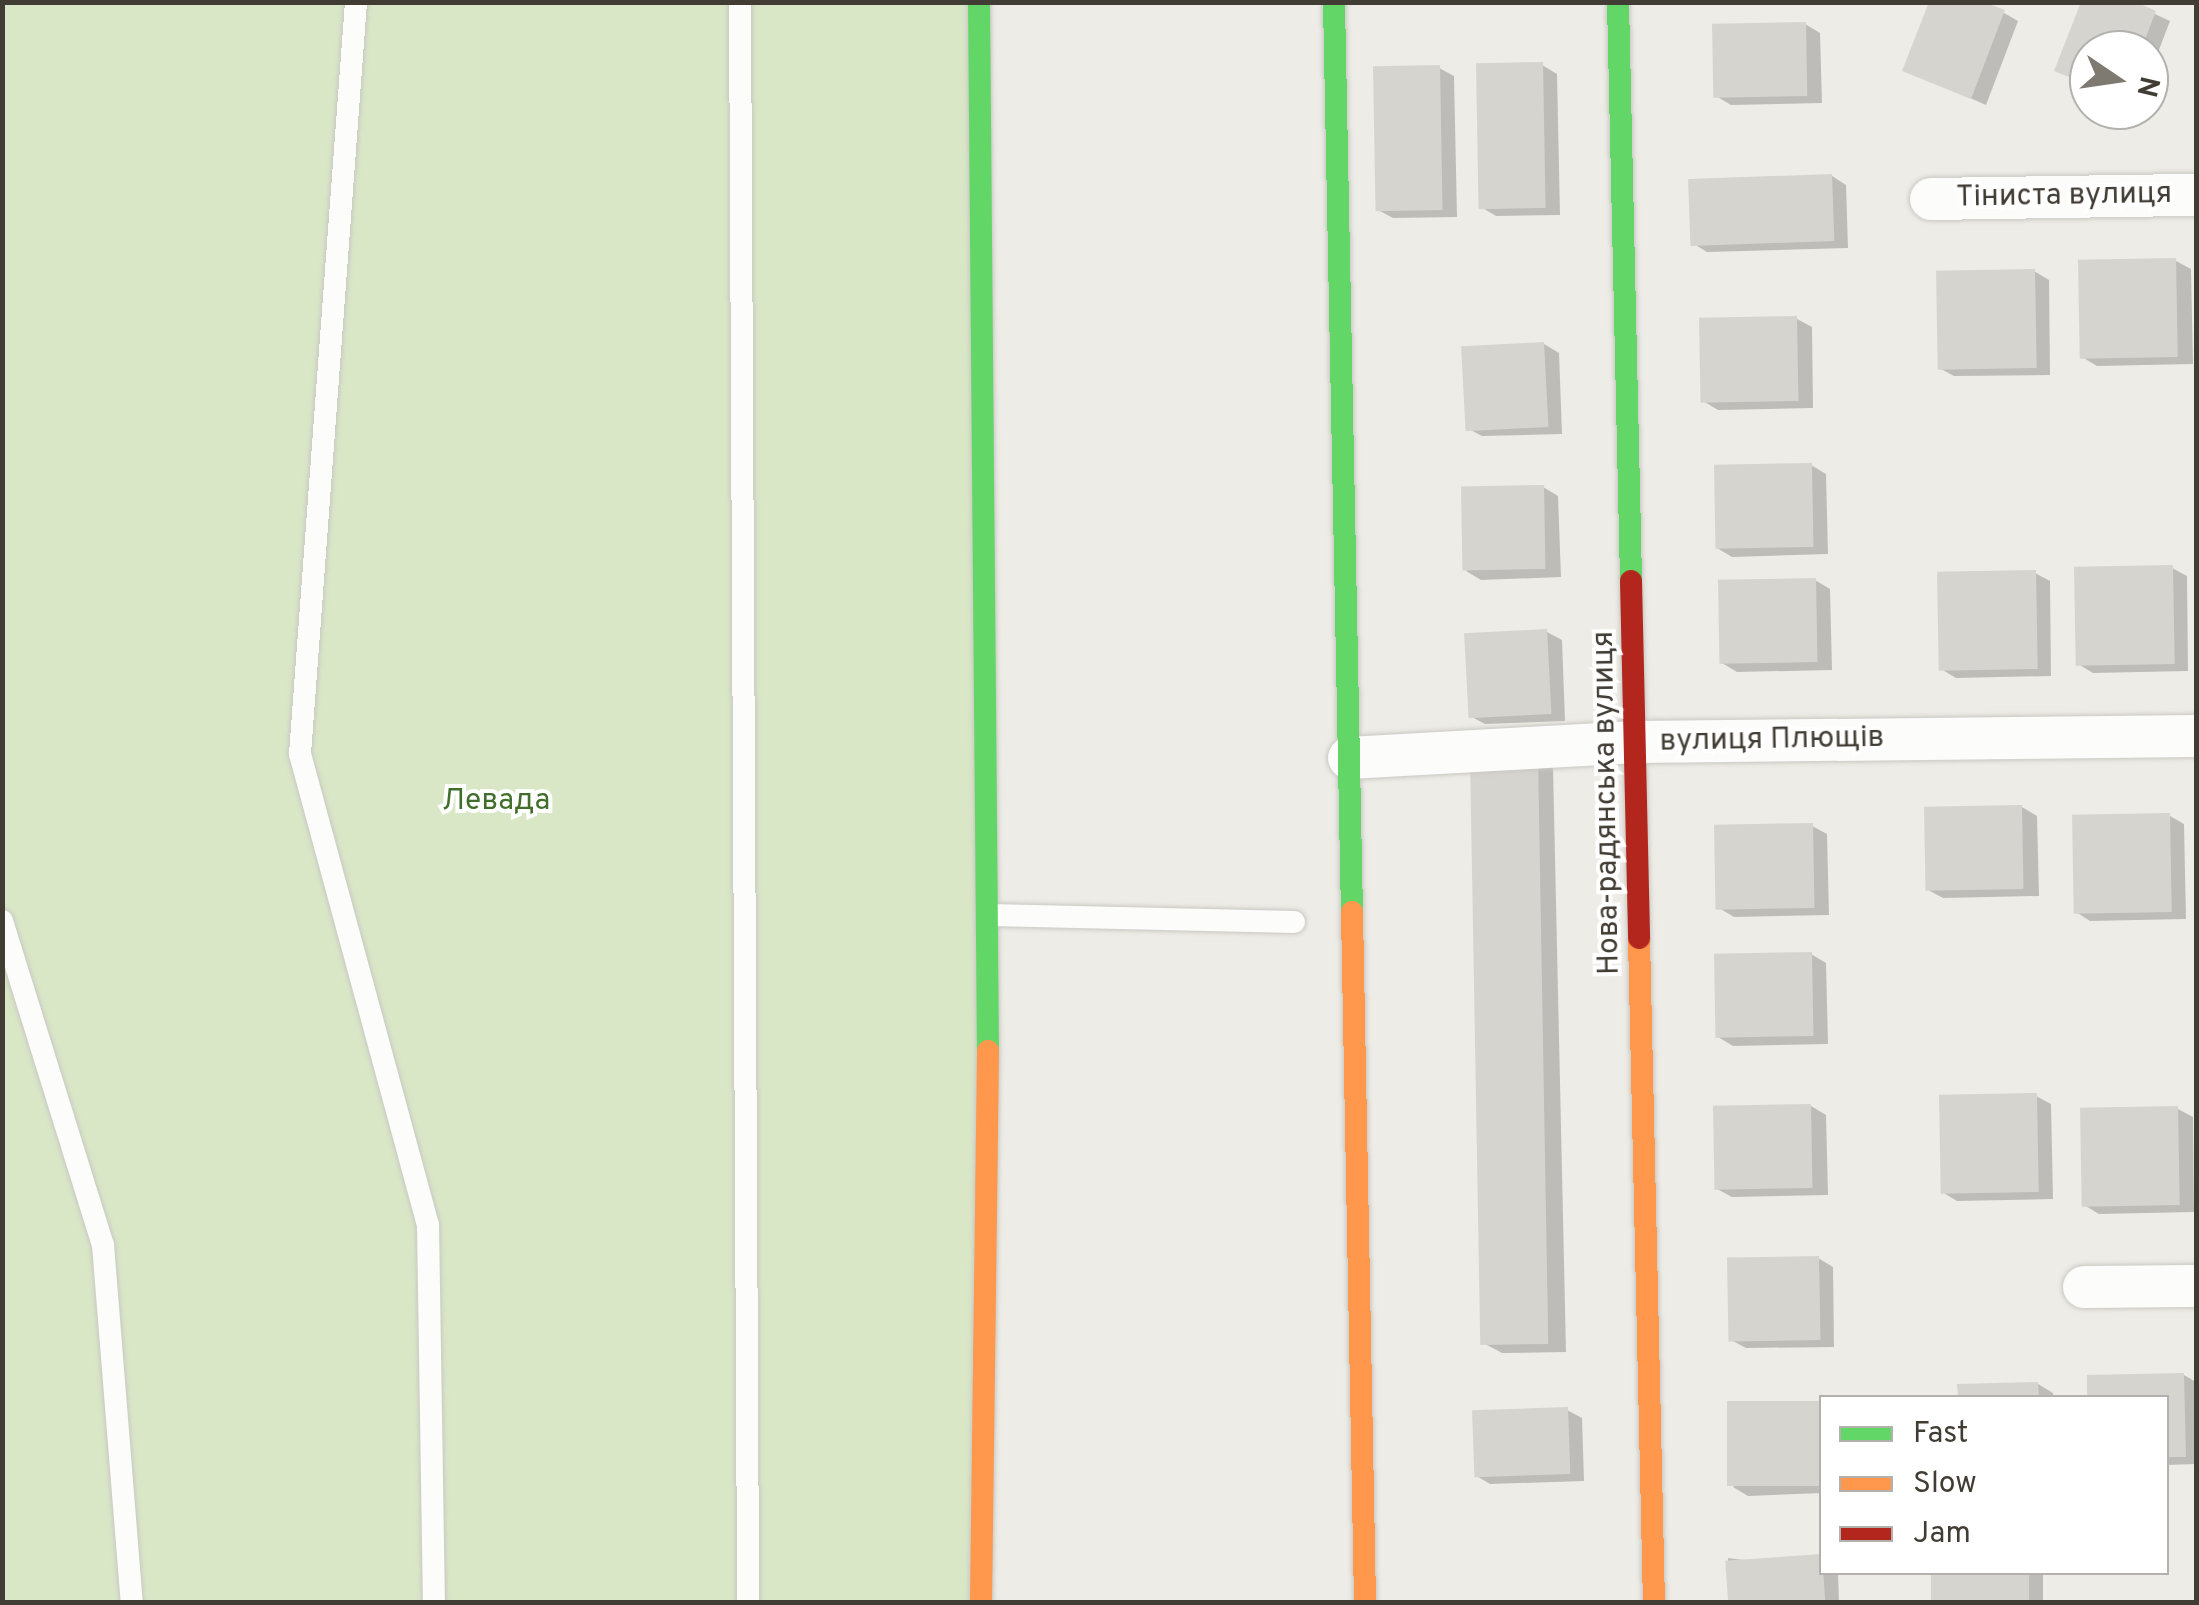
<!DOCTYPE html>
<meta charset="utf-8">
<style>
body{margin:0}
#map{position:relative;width:2199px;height:1605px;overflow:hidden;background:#edece6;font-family:Overpass,sans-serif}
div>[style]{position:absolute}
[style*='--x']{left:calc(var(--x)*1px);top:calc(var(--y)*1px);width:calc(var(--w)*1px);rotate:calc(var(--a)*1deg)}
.green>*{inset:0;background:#d9e7c7;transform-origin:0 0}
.shadow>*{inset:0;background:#0003;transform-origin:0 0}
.building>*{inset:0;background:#d6d4cf;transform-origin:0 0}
.roads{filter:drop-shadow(0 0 2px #c9c8c2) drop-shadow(0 0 2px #c9c8c2)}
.lane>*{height:22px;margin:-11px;padding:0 11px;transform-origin:11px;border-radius:11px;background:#fcfcfb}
.street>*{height:42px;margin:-21px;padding:0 21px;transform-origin:21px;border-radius:21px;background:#fcfcfb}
.fast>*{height:22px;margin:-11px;padding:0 11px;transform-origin:11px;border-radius:11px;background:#63d668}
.slow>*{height:22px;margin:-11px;padding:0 11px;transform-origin:11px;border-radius:11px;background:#ff974d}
.jam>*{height:22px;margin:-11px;padding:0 11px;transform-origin:11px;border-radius:11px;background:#b3261e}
span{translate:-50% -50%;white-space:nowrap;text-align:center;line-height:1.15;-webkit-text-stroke:8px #fff;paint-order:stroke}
.street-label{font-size:30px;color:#423d34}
.park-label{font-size:30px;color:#416f2b}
.frame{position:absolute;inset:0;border:5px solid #423d34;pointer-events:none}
.legend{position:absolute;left:1819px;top:1395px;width:350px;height:180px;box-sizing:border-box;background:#fff;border:2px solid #b3b1ae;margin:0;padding:12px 18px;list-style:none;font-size:30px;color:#423d34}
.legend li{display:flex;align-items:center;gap:20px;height:50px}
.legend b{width:50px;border:2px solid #b3b1ae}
.north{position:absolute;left:2069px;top:30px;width:100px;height:100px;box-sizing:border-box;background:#fff;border:2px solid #b3b1ae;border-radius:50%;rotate:103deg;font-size:28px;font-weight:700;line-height:40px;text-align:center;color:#423d34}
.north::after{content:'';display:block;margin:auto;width:35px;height:45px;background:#7e7a72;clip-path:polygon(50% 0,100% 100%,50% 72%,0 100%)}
</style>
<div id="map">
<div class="green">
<div style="left:3px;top:3px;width:976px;height:1599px"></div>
</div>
<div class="shadow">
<div style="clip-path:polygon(2129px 2px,2170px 21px,2149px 76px,2149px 50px,2089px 50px,2089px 86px,2057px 70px)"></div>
<div style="clip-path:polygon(2004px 13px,2018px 21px,1986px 105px,1906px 70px)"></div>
<div style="clip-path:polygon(1805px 24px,1820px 33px,1822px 103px,1731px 105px,1716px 96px)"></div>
<div style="clip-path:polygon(1542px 65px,1557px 74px,1560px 215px,1496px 216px,1481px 207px)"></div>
<div style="clip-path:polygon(1439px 68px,1454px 76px,1457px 217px,1393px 218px,1378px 210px)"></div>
<div style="clip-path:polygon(1832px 176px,1846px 185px,1848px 248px,1707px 252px,1692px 243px)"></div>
<div style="clip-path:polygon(2176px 261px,2191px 269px,2193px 364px,2097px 366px,2082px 357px)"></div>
<div style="clip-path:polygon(2034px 271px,2049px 280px,2050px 375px,1954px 376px,1939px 368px)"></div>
<div style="clip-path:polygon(1797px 319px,1812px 327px,1813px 408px,1718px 410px,1703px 401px)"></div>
<div style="clip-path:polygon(1544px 344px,1559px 353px,1562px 434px,1482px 436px,1467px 428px)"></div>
<div style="clip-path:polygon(1811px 465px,1826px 474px,1828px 554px,1732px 557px,1717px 548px)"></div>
<div style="clip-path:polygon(1543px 487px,1558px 496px,1561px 577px,1481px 580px,1466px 571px)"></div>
<div style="clip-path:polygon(2172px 568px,2187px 576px,2188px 671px,2093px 673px,2078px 664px)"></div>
<div style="clip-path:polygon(2035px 573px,2050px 581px,2051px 676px,1956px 678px,1941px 669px)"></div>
<div style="clip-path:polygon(1815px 580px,1830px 589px,1832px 670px,1737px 672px,1722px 663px)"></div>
<div style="clip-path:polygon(1547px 632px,1562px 640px,1565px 721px,1485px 724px,1470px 716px)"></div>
<div style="clip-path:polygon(1473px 760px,1553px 767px,1566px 1352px,1502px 1353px,1487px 1345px)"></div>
<div style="clip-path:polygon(2022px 807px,2037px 816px,2039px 896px,1943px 898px,1928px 890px)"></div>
<div style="clip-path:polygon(2170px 816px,2184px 824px,2186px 919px,2090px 921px,2076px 912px)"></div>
<div style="clip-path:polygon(1812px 826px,1827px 834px,1829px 915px,1734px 917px,1719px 908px)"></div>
<div style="clip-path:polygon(1811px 954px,1826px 963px,1828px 1044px,1733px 1046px,1718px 1037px)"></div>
<div style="clip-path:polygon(2036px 1096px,2051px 1104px,2053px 1199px,1957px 1201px,1942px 1192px)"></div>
<div style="clip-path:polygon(1811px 1106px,1826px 1115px,1828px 1195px,1732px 1197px,1717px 1189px)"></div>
<div style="clip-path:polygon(2178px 1109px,2193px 1117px,2194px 1212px,2099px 1214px,2084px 1205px)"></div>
<div style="clip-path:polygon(1818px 1258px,1833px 1267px,1834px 1347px,1746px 1348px,1731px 1340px)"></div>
<div style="clip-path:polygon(2184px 1375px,2196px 1382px,2196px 1464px,2166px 1465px,2166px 1398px)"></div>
<div style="clip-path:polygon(2038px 1384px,2053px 1393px,2053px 1398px,1960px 1398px)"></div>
<div style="clip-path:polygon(1822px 1403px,1822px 1493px,1748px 1496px,1733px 1487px)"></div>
<div style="clip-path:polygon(1567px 1410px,1582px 1418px,1584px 1481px,1490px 1484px,1475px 1475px)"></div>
<div style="clip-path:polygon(1728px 1558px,1838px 1572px,1839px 1602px,1729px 1602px)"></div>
<div style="left:1933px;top:1572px;width:110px;height:30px"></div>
</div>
<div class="building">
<div style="clip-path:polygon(1929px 2px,1984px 2px,2005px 10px,1971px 99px,1902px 71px)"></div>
<div style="clip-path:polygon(2081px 2px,2136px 2px,2156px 11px,2141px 50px,2089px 50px,2089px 85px,2054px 71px)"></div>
<div style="left:1806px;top:22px;width:74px;height:94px;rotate:89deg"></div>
<div style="left:1543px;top:62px;width:146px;height:67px;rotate:89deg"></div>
<div style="left:1440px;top:65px;width:145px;height:67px;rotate:89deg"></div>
<div style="left:1832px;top:174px;width:67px;height:144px;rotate:88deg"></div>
<div style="left:2176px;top:258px;width:99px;height:98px;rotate:89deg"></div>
<div style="left:2035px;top:269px;width:99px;height:99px;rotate:89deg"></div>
<div style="left:1797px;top:316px;width:85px;height:98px;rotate:89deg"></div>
<div style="left:1544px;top:342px;width:85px;height:83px;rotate:87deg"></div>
<div style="left:1812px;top:463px;width:84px;height:98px;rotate:89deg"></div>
<div style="left:1544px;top:485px;width:84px;height:83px;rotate:89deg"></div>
<div style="left:2173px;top:565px;width:99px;height:99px;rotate:89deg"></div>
<div style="left:2036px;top:570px;width:99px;height:99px;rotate:89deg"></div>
<div style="left:1816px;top:578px;width:84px;height:98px;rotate:89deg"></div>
<div style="left:1547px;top:629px;width:85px;height:83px;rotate:87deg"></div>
<div style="left:1538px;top:756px;width:588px;height:68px;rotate:89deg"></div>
<div style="left:2022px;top:805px;width:84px;height:98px;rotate:89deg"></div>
<div style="left:2170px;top:813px;width:99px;height:98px;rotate:89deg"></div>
<div style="left:1813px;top:823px;width:85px;height:99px;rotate:89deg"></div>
<div style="left:1812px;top:952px;width:84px;height:98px;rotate:89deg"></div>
<div style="left:2037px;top:1093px;width:99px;height:98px;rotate:89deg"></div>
<div style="left:1811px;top:1104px;width:84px;height:98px;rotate:89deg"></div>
<div style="left:2178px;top:1106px;width:99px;height:98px;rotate:89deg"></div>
<div style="left:1819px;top:1256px;width:84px;height:92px;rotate:89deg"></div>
<div style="clip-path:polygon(2184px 1373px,2186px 1457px,2166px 1457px,2166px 1398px,2087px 1398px,2087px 1375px)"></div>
<div style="clip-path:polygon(2038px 1382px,2039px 1398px,1958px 1398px,1957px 1384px)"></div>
<div style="left:1822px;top:1401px;width:85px;height:95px;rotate:90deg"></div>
<div style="left:1568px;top:1407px;width:67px;height:96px;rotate:88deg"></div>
<div style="left:1822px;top:1554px;width:48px;height:97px;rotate:86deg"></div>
<div style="left:1931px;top:1572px;width:98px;height:30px"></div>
</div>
<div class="roads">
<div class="lane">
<div style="--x:356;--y:2;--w:754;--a:94.26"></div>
<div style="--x:300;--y:754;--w:488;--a:74.8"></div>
<div style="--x:428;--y:1225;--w:377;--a:89.1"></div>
<div style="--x:740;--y:2;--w:1600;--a:89.71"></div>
<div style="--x:990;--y:915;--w:304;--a:1.3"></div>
<div style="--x:2;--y:921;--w:339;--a:72.7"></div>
<div style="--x:103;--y:1245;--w:358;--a:85.4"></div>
</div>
<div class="street">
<div style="--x:1931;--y:199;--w:265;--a:-0.9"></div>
<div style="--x:1349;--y:758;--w:288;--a:-3.2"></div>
<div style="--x:1637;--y:742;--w:559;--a:-0.61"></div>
<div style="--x:2084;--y:1287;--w:112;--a:-0.5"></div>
</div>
<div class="fast">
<div style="--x:979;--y:2;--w:1049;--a:89.51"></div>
<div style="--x:1334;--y:2;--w:910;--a:88.87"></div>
<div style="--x:1618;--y:2;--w:579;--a:88.71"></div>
</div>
<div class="slow">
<div style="--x:1352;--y:912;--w:690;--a:88.92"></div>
<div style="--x:1639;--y:938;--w:664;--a:88.71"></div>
<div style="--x:981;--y:1602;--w:551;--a:-89.27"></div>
</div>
<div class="jam">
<div style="--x:1631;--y:581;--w:357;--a:88.7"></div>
</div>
</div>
<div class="street-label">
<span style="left:2064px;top:197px;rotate:-1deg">Тіниста вулиця</span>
<span style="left:1772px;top:741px;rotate:-1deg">вулиця Плющів</span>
<span style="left:1608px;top:803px;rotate:-91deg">Нова-радянська вулиця</span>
</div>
<div class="park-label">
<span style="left:496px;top:802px">Левада</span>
</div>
<div class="frame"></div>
<ul class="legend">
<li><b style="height:12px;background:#63d668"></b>Fast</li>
<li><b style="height:12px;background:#ff974d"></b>Slow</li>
<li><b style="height:12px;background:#b3261e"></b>Jam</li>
</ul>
<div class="north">N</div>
</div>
